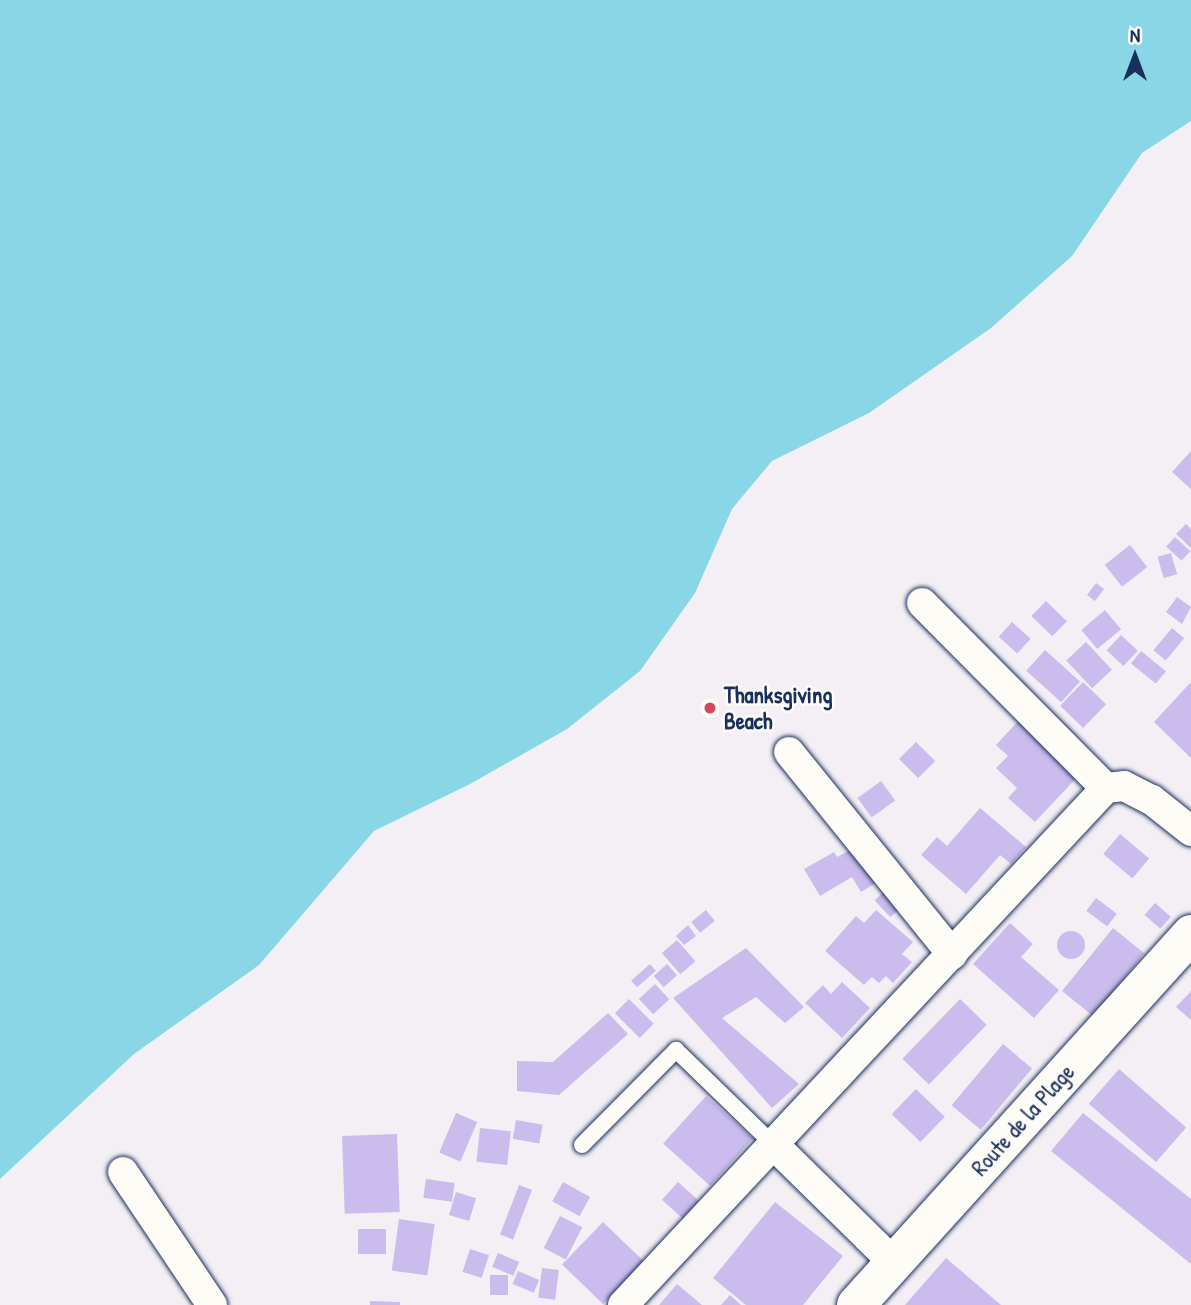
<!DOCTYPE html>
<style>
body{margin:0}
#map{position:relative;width:1191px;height:1305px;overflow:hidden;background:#f3eff5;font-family:"Patrick Hand",sans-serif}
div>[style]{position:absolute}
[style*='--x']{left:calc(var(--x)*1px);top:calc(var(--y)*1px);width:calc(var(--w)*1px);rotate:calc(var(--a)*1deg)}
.water>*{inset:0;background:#88d6e6}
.building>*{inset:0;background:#cabced;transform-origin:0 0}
.round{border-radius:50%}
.roads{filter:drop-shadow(0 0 2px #1b2f5e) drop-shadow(0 0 2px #1b2f5e)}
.lane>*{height:16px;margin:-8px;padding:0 8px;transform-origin:8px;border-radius:8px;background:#fdfcf7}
.street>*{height:30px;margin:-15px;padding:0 15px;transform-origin:15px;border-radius:15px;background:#fdfcf7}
.secondary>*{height:38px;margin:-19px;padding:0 19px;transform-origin:19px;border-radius:19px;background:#fdfcf7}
.dots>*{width:19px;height:19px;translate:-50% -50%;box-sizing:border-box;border:4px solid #fdfcf7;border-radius:50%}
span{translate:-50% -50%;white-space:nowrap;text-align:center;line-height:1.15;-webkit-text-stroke:5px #fdfcf7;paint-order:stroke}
.poi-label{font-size:23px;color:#1b2f5e;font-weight:700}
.left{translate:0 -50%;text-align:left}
.street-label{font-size:23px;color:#1b2f5e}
.north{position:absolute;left:1100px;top:21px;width:70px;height:70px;-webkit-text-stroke:5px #fdfcf7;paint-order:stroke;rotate:0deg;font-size:19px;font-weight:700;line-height:28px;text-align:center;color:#1b2f5e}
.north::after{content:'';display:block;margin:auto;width:24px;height:32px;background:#1b2f5e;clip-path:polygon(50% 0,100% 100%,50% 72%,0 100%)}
</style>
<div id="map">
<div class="water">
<div style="clip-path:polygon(0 0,1191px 0,1191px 121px,1142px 153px,1072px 256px,991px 328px,869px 413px,772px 461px,732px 509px,695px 593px,640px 671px,567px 729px,470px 784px,374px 831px,259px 965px,134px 1054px,0 1179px)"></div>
</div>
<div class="building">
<div style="clip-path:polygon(1191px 451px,1191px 489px,1172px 472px)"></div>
<div style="clip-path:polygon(1186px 524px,1191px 529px,1191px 548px,1176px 534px)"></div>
<div style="left:1175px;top:537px;width:21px;height:13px;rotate:43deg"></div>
<div style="left:1130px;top:545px;width:28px;height:32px;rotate:52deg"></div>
<div style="left:1171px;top:553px;width:22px;height:14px;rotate:74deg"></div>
<div style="left:1096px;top:583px;width:10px;height:15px;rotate:37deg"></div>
<div style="clip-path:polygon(1177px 597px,1191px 607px,1182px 624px,1166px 612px)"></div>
<div style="left:1046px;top:601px;width:29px;height:21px;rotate:44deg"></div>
<div style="left:1105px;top:610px;width:25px;height:31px;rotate:50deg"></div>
<div style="left:1012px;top:622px;width:25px;height:20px;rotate:42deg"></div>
<div style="left:1172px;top:628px;width:16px;height:29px;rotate:40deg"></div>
<div style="left:1121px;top:635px;width:23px;height:21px;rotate:43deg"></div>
<div style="left:1086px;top:642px;width:38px;height:27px;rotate:47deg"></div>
<div style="left:1045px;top:650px;width:47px;height:28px;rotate:42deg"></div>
<div style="left:1141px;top:651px;width:32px;height:16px;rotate:39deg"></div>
<div style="left:1083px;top:682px;width:32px;height:33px;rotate:44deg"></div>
<div style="clip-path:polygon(1191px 682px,1191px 758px,1154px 722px)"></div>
<div style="clip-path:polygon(1021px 718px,1081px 773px,1035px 822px,1008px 798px,1017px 788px,996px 768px,1008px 756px,996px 745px)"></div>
<div style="left:916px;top:742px;width:27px;height:24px;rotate:45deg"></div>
<div style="left:881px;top:781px;width:24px;height:29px;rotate:54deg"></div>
<div style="clip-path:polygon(980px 808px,1026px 847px,1011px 864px,1000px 855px,966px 894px,921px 855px,937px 837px,947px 846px)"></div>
<div style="left:1120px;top:834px;width:38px;height:26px;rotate:40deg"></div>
<div style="clip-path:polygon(861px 844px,882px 879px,861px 892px,852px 877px,820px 896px,804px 869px,834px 852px,837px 857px)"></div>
<div style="left:890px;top:886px;width:23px;height:21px;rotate:47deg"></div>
<div style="left:1096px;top:898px;width:26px;height:16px;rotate:37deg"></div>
<div style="left:1155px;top:903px;width:21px;height:16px;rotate:41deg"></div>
<div style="left:706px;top:910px;width:14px;height:19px;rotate:51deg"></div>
<div style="clip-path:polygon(876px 910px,913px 942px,902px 954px,912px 962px,893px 983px,886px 976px,879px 983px,872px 977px,864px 985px,825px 951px,856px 916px,864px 923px)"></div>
<div style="clip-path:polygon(1010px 923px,1033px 944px,1021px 957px,1059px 990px,1034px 1018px,973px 964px)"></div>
<div style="clip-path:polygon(688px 925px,696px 936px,684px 945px,676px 936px)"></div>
<div style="left:1113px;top:928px;width:40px;height:81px;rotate:39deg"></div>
<div class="round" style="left:1057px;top:931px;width:28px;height:28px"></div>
<div style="left:677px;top:940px;width:28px;height:20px;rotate:49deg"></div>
<div style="clip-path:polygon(746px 948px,804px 1007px,785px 1023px,756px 997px,722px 1018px,799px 1084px,772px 1108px,673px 998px)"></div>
<div style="left:650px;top:964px;width:9px;height:25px;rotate:49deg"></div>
<div style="left:667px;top:964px;width:15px;height:18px;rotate:48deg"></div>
<div style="clip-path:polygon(842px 982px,870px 1008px,842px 1038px,805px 1003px,823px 985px,831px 994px)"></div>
<div style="left:655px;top:984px;width:21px;height:22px;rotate:47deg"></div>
<div style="clip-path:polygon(1191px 991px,1191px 1020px,1176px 1007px)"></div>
<div style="left:629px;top:999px;width:35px;height:20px;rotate:45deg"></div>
<div style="left:960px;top:999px;width:37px;height:83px;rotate:44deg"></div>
<div style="clip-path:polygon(608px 1013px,628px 1034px,559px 1095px,517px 1091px,517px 1061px,553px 1062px)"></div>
<div style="left:1003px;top:1044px;width:38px;height:80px;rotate:40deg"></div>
<div style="left:1119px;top:1069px;width:89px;height:46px;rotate:41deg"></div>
<div style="left:916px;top:1089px;width:40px;height:35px;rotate:44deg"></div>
<div style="left:706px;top:1096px;width:63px;height:64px;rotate:42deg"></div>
<div style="left:456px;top:1113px;width:23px;height:43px;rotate:23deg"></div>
<div style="clip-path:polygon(1083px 1113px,1191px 1199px,1191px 1264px,1051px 1151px)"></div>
<div style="left:516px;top:1120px;width:27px;height:19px;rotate:10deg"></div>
<div style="left:480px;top:1128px;width:31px;height:34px;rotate:6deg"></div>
<div style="left:397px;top:1134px;width:78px;height:55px;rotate:88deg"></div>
<div style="left:426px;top:1179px;width:29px;height:19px;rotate:8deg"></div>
<div style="left:563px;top:1182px;width:31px;height:22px;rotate:29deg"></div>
<div style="left:678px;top:1182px;width:28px;height:24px;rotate:42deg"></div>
<div style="left:519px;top:1185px;width:14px;height:53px;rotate:21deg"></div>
<div style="left:456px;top:1192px;width:21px;height:24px;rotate:17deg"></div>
<div style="clip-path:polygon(775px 1202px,843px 1256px,803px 1305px,746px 1305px,713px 1278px)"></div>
<div style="left:560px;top:1216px;width:25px;height:36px;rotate:27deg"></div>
<div style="left:399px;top:1219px;width:36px;height:52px;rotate:8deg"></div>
<div style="left:603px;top:1222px;width:57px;height:59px;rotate:44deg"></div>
<div style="left:358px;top:1229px;width:28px;height:25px"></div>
<div style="left:470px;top:1249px;width:20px;height:24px;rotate:18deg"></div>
<div style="left:498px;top:1253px;width:23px;height:15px;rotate:23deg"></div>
<div style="clip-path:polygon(946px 1258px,1001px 1305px,905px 1305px)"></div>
<div style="left:542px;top:1268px;width:17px;height:30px;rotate:7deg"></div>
<div style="left:518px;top:1271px;width:23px;height:14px;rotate:23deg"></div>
<div style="left:490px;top:1275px;width:18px;height:20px"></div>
<div style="clip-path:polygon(677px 1284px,702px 1305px,659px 1305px)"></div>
<div style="clip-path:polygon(730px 1295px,741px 1305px,721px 1305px)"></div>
<div style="clip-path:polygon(370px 1301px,400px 1302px,400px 1305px,370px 1305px)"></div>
</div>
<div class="roads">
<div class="lane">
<div style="--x:582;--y:1145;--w:134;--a:-45.3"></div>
<div style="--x:676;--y:1050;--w:136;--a:44.1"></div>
</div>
<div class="street">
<div style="--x:922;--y:603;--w:261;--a:45.2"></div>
<div style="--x:789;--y:752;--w:260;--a:51.1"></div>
<div style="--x:774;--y:1145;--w:168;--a:44.5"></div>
<div style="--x:123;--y:1172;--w:160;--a:56.2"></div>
<div style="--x:623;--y:1305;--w:708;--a:-46.95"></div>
<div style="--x:1106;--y:788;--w:18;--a:-6"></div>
<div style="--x:1124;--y:786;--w:31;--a:27"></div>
<div style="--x:1152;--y:800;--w:50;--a:38.5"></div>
</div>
<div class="secondary">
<div style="--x:856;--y:1305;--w:500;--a:-47.9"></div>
</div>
</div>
<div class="dots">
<div style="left:710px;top:708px;background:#d1495b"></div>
</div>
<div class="poi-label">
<span class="left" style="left:724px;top:708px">Thanksgiving<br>Beach</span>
</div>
<div class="street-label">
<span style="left:1023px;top:1120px;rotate:-48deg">Route de la Plage</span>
</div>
<div class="north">N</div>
</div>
